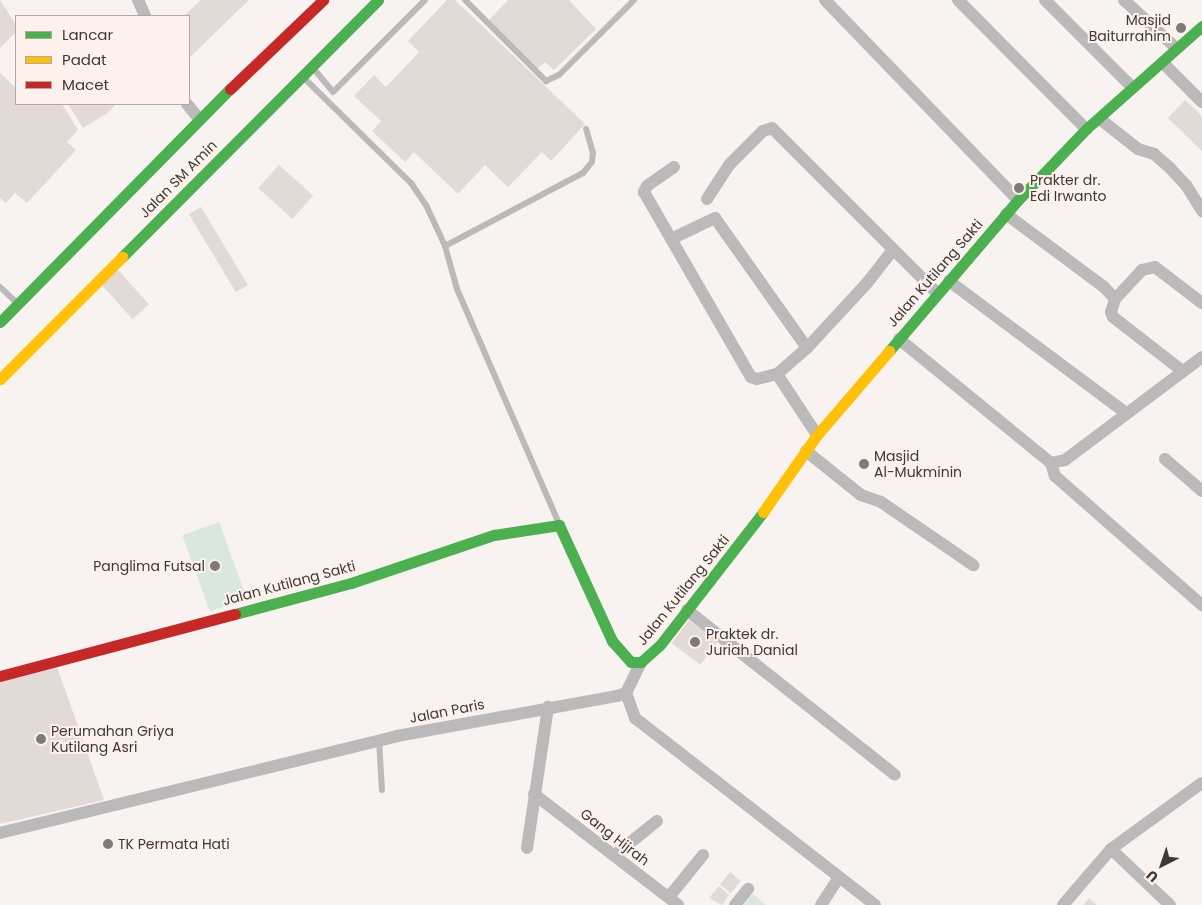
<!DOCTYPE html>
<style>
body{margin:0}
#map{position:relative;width:1202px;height:905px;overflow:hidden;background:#f8f2f0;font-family:Poppins,sans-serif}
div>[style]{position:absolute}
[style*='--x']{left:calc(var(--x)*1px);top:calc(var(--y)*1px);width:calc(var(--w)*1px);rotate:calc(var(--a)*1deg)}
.green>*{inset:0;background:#d9e7de;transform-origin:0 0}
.building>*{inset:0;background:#e2dad7;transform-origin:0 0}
.lane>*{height:6px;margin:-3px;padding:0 3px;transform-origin:3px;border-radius:3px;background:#bcb9bb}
.street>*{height:12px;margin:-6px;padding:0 6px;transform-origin:6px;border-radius:6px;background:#bcb9bb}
.fast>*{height:11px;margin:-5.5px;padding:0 5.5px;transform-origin:5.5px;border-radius:5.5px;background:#4caf50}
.slow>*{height:11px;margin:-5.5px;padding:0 5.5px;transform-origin:5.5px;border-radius:5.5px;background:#ffc107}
.jam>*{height:11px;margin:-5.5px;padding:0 5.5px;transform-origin:5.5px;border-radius:5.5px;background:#c62828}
.dots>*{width:14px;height:14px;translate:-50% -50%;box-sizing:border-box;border:2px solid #fcf1ec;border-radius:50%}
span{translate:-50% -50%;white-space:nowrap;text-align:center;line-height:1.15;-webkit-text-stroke:4px #fcf1ec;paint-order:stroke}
.poi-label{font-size:14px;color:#423833}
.right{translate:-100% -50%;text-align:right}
.left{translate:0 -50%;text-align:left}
.street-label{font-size:14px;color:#423833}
.legend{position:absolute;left:15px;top:15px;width:175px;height:90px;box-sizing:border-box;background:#fcf1ec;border:1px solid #b2a7a2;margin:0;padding:6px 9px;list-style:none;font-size:15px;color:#423833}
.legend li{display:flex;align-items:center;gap:10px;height:25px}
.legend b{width:25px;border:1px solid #b2a7a2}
.north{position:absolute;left:1137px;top:840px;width:50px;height:50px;-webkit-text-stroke:4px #fcf1ec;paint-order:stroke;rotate:221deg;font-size:14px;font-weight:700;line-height:20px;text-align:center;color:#423833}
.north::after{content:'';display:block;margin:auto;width:18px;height:22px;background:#423833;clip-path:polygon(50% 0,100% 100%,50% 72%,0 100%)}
</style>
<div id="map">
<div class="green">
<div style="left:219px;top:522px;width:81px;height:39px;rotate:70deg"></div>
<div style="clip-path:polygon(753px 894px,766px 905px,744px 905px)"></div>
</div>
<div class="building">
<div style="clip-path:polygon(0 0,16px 25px,16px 32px,0 48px)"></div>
<div style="clip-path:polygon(201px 0,249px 0,189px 58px,189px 16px,184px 16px)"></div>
<div style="clip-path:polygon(447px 0,455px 0,585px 124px,551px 161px,542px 152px,508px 187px,485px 165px,458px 194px,414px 152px,405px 162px,372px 131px,381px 121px,354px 96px,374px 75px,386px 87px,419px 52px,408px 41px)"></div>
<div style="clip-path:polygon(508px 0,569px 0,596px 29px,554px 70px,545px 62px,537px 69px,489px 20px)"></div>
<div style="clip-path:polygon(0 73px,16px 88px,16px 104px,62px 104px,78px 130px,67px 142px,76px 150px,27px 203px,15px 193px,6px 203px,0 198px)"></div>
<div style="clip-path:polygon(1185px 100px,1202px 116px,1202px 151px,1168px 118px)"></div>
<div style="clip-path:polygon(68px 104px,116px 104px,109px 112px,83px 128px)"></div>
<div style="left:279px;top:165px;width:46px;height:31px;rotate:42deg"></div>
<div style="left:201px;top:207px;width:91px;height:14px;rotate:59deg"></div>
<div style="left:118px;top:270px;width:46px;height:22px;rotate:48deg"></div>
<div style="left:689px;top:620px;width:36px;height:29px;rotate:37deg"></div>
<div style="clip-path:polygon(56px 664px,104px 800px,0 824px,0 679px)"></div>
<div style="left:730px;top:872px;width:14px;height:16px;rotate:39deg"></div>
<div style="clip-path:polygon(719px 886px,729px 895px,722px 905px,709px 898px)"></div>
<div style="clip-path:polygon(1089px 898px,1097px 905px,1083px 905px)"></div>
</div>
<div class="lane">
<div style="--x:465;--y:0;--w:115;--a:45"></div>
<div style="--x:546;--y:81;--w:14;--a:-25"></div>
<div style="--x:559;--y:75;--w:106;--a:-45"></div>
<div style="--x:313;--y:68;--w:31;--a:50"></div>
<div style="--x:333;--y:92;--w:130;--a:-45"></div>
<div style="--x:304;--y:78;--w:150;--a:44.5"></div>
<div style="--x:411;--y:183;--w:27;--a:56"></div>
<div style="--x:426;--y:205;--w:45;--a:65.1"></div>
<div style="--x:445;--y:246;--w:45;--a:74.4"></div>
<div style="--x:457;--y:289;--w:256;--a:66.5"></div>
<div style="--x:445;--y:246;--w:156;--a:-27.9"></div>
<div style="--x:583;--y:173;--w:14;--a:-51"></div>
<div style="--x:592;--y:162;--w:9;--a:-84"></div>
<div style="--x:593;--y:153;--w:25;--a:-106"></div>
<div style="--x:0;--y:287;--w:23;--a:43"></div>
<div style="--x:379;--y:740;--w:50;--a:86.6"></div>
</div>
<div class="street">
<div style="--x:138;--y:0;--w:17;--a:66"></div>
<div style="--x:825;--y:0;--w:278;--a:46"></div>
<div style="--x:958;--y:0;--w:182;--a:45.2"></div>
<div style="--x:1045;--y:0;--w:124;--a:45"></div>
<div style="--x:1124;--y:0;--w:71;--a:42.7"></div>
<div style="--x:1163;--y:63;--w:55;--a:45"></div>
<div style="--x:187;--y:104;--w:19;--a:51"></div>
<div style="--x:1100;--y:119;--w:48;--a:38.3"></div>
<div style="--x:1138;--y:149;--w:17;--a:17"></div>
<div style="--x:1154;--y:154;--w:21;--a:41"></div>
<div style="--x:1170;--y:168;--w:23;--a:47"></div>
<div style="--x:1186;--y:185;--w:31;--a:58"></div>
<div style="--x:674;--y:167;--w:33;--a:145"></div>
<div style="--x:647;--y:186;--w:7;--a:117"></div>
<div style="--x:644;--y:192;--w:214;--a:60"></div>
<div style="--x:751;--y:377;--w:6;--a:18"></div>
<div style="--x:757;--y:379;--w:21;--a:-14"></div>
<div style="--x:777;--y:374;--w:73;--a:56.7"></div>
<div style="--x:707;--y:199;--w:40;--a:-57.1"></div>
<div style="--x:729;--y:165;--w:48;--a:-45"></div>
<div style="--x:763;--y:131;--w:9;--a:-18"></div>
<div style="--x:772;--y:128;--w:233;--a:45"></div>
<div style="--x:1006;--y:214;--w:122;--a:36.7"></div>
<div style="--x:1104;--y:287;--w:16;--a:47"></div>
<div style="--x:1115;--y:299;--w:14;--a:107"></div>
<div style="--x:1111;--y:312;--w:5;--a:68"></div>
<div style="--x:1113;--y:317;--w:86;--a:37.9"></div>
<div style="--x:671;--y:239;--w:49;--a:-25.5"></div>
<div style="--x:715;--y:218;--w:159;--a:54.7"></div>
<div style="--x:807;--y:348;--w:40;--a:139"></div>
<div style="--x:949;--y:281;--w:221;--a:36.7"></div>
<div style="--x:1115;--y:299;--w:40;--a:-47"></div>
<div style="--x:1142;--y:270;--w:13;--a:-13"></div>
<div style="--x:1155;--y:267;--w:59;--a:37.5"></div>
<div style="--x:899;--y:339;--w:196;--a:39.2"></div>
<div style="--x:1051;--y:463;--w:14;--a:-12"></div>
<div style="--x:1065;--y:460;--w:171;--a:-36.9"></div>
<div style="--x:807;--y:348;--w:88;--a:-47.3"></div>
<div style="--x:867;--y:283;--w:41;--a:-52"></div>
<div style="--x:806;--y:451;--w:70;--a:38.7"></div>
<div style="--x:861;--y:495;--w:21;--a:19"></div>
<div style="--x:881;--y:502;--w:112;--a:34.4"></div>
<div style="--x:1165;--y:459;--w:49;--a:40.9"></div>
<div style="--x:1051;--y:463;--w:14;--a:73"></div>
<div style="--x:1055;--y:476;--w:196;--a:41.3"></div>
<div style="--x:687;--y:610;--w:265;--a:38.4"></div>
<div style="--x:626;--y:693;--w:27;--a:70"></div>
<div style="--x:635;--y:718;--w:304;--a:37.9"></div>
<div style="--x:534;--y:794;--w:182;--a:37.6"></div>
<div style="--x:0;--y:833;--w:409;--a:-13.7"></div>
<div style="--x:397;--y:736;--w:224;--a:-10.3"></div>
<div style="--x:617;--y:696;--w:9;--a:-18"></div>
<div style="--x:626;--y:693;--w:34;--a:-64"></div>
<div style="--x:527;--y:848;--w:143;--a:-81.5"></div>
<div style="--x:1111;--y:849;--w:81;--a:43.5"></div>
<div style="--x:615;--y:855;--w:54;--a:-39"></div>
<div style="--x:669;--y:897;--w:54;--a:-51"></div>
<div style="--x:735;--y:905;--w:21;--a:-51"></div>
<div style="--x:821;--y:905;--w:33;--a:-57"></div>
<div style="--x:1063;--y:905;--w:74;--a:-49.4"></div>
<div style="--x:1111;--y:849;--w:112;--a:-36"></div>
</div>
<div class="fast">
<div style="--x:122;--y:257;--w:363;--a:-45.1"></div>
<div style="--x:0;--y:322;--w:327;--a:-45.4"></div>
<div style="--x:889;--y:351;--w:199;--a:-49.5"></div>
<div style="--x:1018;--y:200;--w:98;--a:-46.2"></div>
<div style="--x:1086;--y:129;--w:155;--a:-41.6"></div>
<div style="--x:235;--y:614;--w:120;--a:-15"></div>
<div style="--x:351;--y:583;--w:151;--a:-18.6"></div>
<div style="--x:494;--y:535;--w:66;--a:-8.7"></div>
<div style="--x:559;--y:525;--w:128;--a:65.4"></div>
<div style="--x:612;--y:641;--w:28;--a:48"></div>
<div style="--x:631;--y:662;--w:10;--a:0"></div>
<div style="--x:641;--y:662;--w:25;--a:-42"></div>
<div style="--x:660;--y:645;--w:168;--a:-52.2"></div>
</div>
<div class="slow">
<div style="--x:0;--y:379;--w:173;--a:-45"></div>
<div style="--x:763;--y:512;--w:94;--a:-55"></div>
<div style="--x:817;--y:435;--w:111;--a:-49.4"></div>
</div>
<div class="jam">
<div style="--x:230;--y:89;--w:129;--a:-43.7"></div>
<div style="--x:0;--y:676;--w:243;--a:-14.8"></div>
</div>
<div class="dots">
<div style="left:1181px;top:28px;background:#827975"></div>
<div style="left:1019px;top:188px;background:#827975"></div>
<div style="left:864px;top:464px;background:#827975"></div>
<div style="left:215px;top:566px;background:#827975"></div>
<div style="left:695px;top:642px;background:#827975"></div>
<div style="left:41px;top:739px;background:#827975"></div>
<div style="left:108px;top:844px;background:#827975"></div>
</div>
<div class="poi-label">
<span class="right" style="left:1171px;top:28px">Masjid<br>Baiturrahim</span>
<span class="left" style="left:1030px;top:188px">Prakter dr.<br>Edi Irwanto</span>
<span class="left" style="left:874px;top:464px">Masjid<br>Al-Mukminin</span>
<span class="right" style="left:205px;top:566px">Panglima Futsal</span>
<span class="left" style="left:706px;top:642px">Praktek dr.<br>Juriah Danial</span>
<span class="left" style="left:51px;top:739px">Perumahan Griya<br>Kutilang Asri</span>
<span class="left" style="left:118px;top:844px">TK Permata Hati</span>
</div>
<div class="street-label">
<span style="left:178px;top:179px;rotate:-45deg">Jalan SM Amin</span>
<span style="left:935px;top:273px;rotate:-49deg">Jalan Kutilang Sakti</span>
<span style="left:289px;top:583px;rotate:-15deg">Jalan Kutilang Sakti</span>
<span style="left:683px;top:590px;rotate:-51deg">Jalan Kutilang Sakti</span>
<span style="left:447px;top:711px;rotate:-11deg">Jalan Paris</span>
<span style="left:615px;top:837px;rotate:38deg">Gang Hijrah</span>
</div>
<ul class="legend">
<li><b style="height:6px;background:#4caf50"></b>Lancar</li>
<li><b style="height:6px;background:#ffc107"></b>Padat</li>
<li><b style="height:6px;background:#c62828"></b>Macet</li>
</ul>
<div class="north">U</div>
</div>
